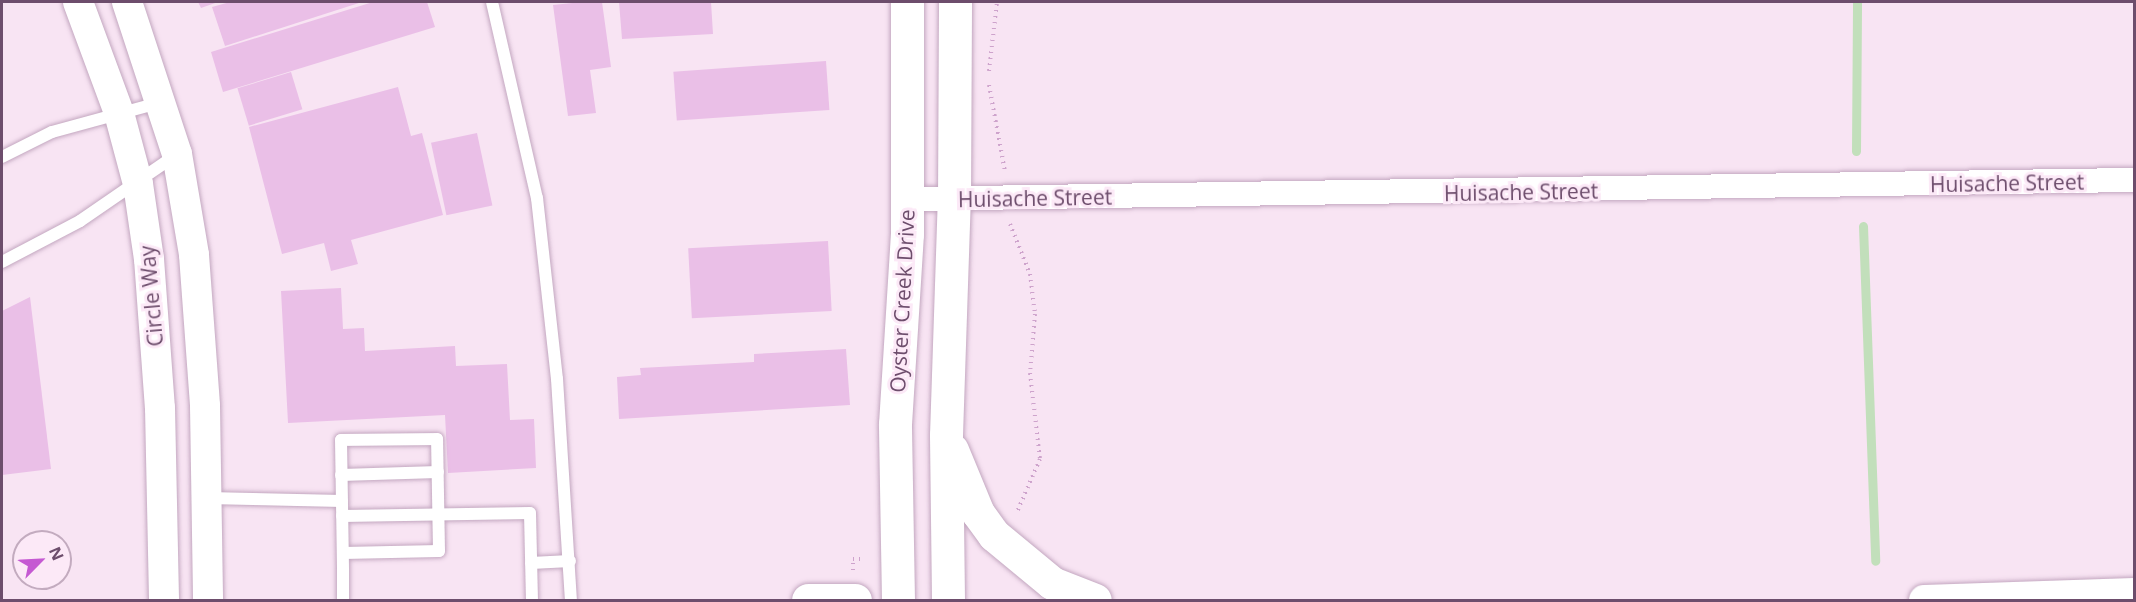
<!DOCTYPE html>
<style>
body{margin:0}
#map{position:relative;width:2136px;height:602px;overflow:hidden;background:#f8e4f3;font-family:"Open Sans",sans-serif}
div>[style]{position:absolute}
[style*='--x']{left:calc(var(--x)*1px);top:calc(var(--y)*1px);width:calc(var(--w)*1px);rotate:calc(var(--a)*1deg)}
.stream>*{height:9px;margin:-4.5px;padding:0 4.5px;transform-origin:4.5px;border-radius:4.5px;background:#c2dfbb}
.building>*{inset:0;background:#eabfe7;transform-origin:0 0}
.path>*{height:4px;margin-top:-2px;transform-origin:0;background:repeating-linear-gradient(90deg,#cea3cc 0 1.5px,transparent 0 6px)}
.roads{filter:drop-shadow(0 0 2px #c3a7c0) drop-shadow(0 0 2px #c3a7c0)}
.service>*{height:12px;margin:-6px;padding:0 6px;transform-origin:6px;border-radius:6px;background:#fff}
.minor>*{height:24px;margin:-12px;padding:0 12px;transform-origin:12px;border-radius:12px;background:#fff}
.tertiary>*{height:30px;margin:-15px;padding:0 15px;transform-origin:15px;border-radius:15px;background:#fff}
.secondary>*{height:33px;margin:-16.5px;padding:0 16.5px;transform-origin:16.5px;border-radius:16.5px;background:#fff}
span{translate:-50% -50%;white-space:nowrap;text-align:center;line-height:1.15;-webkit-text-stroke:6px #fce9f7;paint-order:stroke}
.street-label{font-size:21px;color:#6d4d6c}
.frame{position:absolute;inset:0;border:3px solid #6d4d6c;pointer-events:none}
.north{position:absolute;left:12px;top:530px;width:60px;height:60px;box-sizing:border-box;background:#fce9f7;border:2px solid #c3abbf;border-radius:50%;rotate:66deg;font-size:16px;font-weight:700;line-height:24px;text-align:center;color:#6d4d6c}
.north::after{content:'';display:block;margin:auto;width:21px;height:27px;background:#c559d2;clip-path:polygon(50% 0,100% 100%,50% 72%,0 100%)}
</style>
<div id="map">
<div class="stream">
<div style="--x:1856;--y:151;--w:149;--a:-89.6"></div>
<div style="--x:1863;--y:226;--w:335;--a:87.9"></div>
</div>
<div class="building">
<div style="clip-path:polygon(198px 2px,218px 2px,201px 8px)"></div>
<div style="clip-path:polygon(230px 2px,362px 2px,225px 46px,212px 7px)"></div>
<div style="clip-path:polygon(373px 2px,427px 2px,435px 27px,223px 92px,211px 52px)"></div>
<div style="clip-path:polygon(582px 2px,602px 2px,611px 67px,590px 70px,596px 113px,568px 116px,553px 5px)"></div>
<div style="clip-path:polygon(619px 2px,711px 2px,713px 34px,622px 39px)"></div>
<div style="left:826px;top:61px;width:49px;height:153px;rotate:86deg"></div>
<div style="left:291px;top:72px;width:39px;height:56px;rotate:73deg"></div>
<div style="clip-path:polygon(398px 87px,411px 136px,422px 133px,443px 215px,351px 240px,358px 264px,331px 271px,324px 243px,282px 254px,249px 127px)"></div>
<div style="left:477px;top:133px;width:74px;height:47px;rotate:78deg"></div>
<div style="left:828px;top:241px;width:70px;height:140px;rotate:87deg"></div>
<div style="clip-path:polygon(341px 288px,343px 329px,364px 328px,365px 351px,455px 346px,456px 366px,507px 364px,510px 420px,534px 419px,536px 468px,448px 473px,445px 415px,288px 423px,281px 291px)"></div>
<div style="clip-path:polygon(30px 297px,51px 469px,2px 475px,2px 311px)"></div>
<div style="clip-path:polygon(846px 349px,850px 405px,619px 419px,617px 377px,641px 375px,640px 368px,754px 362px,754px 354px)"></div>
</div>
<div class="path">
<div style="--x:989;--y:71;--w:69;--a:-83.4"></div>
<div style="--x:989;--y:85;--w:87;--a:79.5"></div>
<div style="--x:1010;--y:224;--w:54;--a:68.2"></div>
<div style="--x:1030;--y:274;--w:40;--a:82.9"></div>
<div style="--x:1035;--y:314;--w:59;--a:94.8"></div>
<div style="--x:1030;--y:373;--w:87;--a:83.4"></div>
<div style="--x:1040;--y:459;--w:58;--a:113.5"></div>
<div style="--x:853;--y:570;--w:11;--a:-90"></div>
<div style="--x:853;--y:559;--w:12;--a:0"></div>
</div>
<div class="roads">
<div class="service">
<div style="--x:492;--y:2;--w:201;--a:77.1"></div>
<div style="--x:537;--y:198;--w:182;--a:83.7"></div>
<div style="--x:557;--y:379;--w:221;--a:86.4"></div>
<div style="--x:2;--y:157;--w:56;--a:-26.6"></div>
<div style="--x:52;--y:132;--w:114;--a:-15.3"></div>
<div style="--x:2;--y:262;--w:88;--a:-27.7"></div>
<div style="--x:80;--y:221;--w:116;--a:-34.5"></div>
<div style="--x:341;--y:475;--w:97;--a:-1.8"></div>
<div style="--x:208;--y:498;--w:134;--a:1.3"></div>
<div style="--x:342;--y:516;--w:188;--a:-0.9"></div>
<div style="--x:530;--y:513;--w:87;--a:88.7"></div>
<div style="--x:343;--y:553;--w:96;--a:-1.2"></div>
<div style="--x:439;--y:551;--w:112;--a:-91"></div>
<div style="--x:437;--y:439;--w:96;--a:179.4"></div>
<div style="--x:341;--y:440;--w:130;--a:89.1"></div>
<div style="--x:343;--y:570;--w:30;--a:90"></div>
<div style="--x:531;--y:563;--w:39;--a:-3"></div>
</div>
<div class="minor">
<div style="--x:907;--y:199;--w:1227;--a:-0.89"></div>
</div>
<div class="tertiary">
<div style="--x:78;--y:2;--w:118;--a:69.7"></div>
<div style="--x:119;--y:113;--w:73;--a:75"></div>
<div style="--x:138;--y:184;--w:76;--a:81.7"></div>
<div style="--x:149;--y:259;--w:149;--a:85.8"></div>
<div style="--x:160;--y:408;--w:192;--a:88.8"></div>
<div style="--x:127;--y:2;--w:160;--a:71.8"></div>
<div style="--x:177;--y:154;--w:102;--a:80.4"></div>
<div style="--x:194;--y:255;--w:151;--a:85.8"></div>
<div style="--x:205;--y:406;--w:194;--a:89.1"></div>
<div style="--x:1924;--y:600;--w:210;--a:-1.9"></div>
</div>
<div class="secondary">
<div style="--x:952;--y:450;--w:68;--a:67.6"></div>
<div style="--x:978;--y:513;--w:27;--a:54"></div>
<div style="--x:994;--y:535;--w:75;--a:39.6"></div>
<div style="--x:1052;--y:583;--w:46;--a:21.6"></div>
<div style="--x:808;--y:600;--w:47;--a:0"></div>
<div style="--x:898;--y:600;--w:176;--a:-91"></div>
<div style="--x:895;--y:424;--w:190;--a:-86.4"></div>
<div style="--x:907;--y:234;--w:232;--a:-90"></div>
<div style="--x:948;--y:600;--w:165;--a:-90.7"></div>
<div style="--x:946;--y:435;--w:236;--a:-88.1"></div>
<div style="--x:954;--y:199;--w:197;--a:-89.7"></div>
</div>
</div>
<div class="street-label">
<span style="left:2007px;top:183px;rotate:-1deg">Huisache Street</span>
<span style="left:1521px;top:192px;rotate:-1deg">Huisache Street</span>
<span style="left:1035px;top:198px;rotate:-1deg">Huisache Street</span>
<span style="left:151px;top:296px;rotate:-95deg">Circle Way</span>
<span style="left:902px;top:301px;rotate:-87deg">Oyster Creek Drive</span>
</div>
<div class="frame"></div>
<div class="north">N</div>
</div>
